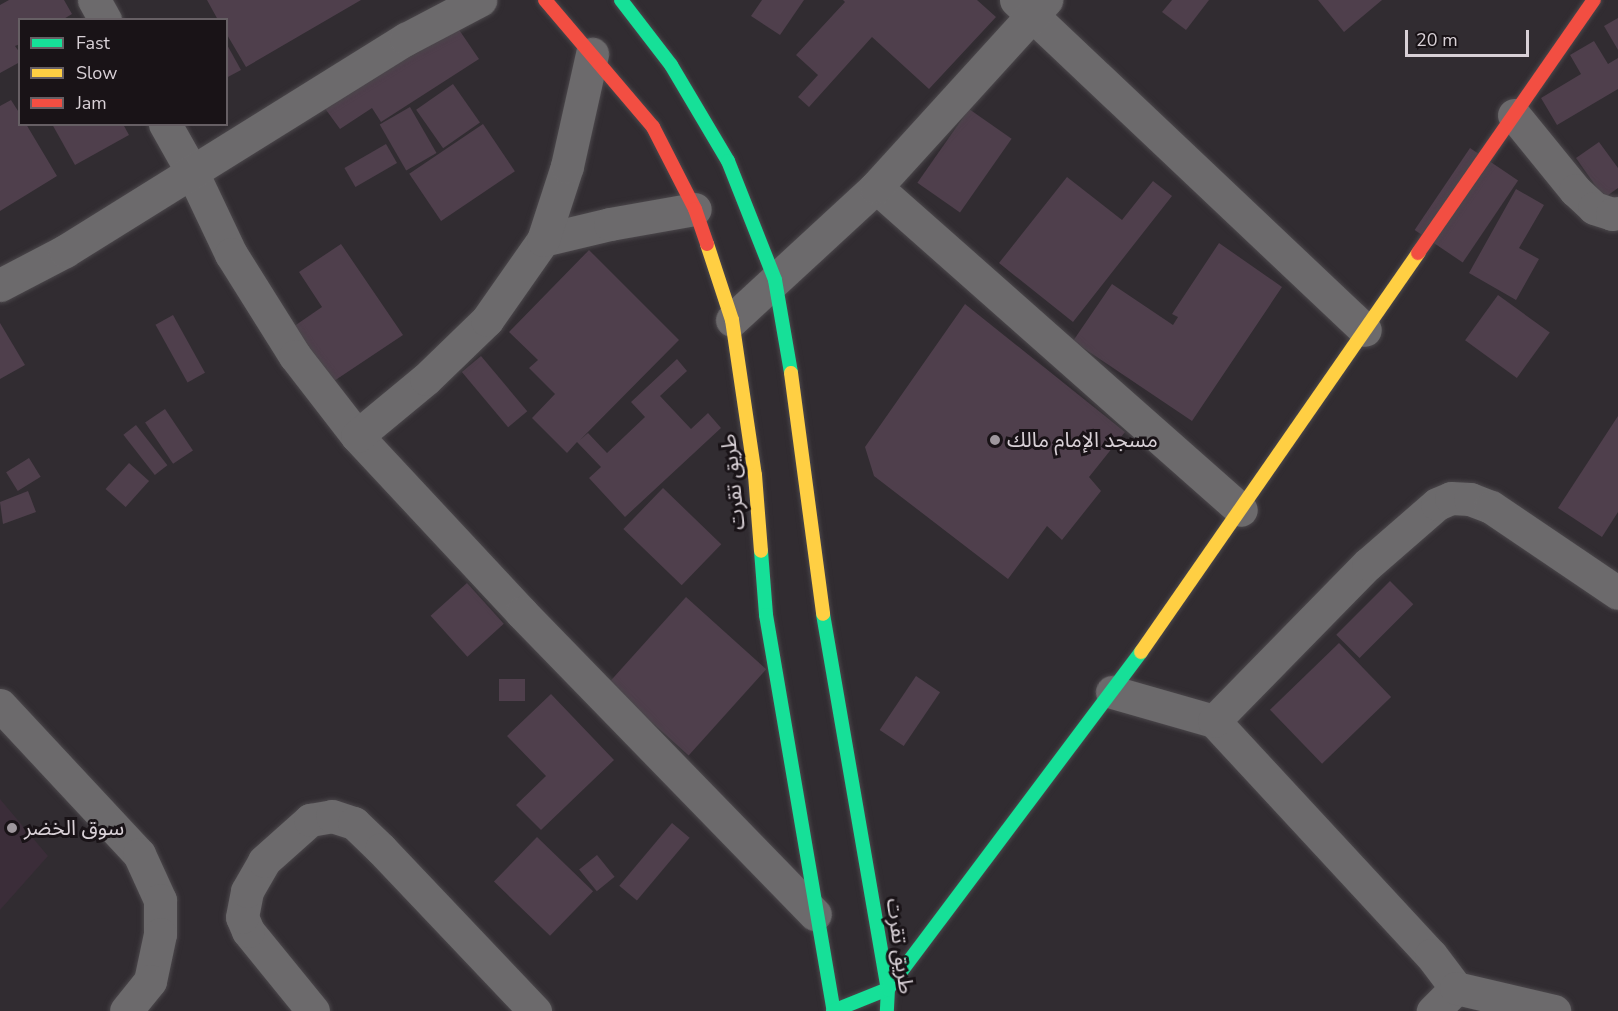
<!DOCTYPE html>
<meta charset="utf-8">
<style>
body{margin:0}
#map{position:relative;width:1618px;height:1011px;overflow:hidden;background:#312c31;font-family:"Nunito Sans","Noto Sans Arabic",sans-serif}
div>[style]{position:absolute}
[style*='--x']{left:calc(var(--x)*1px);top:calc(var(--y)*1px);width:calc(var(--w)*1px);rotate:calc(var(--a)*1deg)}
.built>*{inset:0;background:#3b2d39}
.building>*{inset:0;background:#4f3f4c;transform-origin:0 0}
.roads{filter:drop-shadow(0 0 2px #4b474b) drop-shadow(0 0 2px #4b474b)}
.street>*{height:33px;margin:-16.5px;padding:0 16.5px;transform-origin:16.5px;border-radius:16.5px;background:#6c6a6c}
.fast>*{height:14px;margin:-7px;padding:0 7px;transform-origin:7px;border-radius:7px;background:#16e098}
.slow>*{height:14px;margin:-7px;padding:0 7px;transform-origin:7px;border-radius:7px;background:#ffcf43}
.jam>*{height:14px;margin:-7px;padding:0 7px;transform-origin:7px;border-radius:7px;background:#f24e42}
.dots>*{width:16px;height:16px;translate:-50% -50%;box-sizing:border-box;border:3px solid #191317;border-radius:50%}
span{translate:-50% -50%;white-space:nowrap;text-align:center;line-height:1.15;-webkit-text-stroke:6px #191317;paint-order:stroke}
.poi-label{font-size:21px;color:#d9d1d7}
.left{translate:0 -50%;text-align:left}
.street-label{font-size:21px;color:#d9d1d7}
.legend{position:absolute;left:18px;top:18px;width:210px;height:108px;box-sizing:border-box;background:#191317;border:2px solid #665f64;margin:0;padding:8px 10px;list-style:none;font-size:18px;color:#d9d1d7}
.legend li{display:flex;align-items:center;gap:12px;height:30px}
.legend b{width:30px;border:2px solid #665f64}
.scale{position:absolute;left:1405px;top:30px;width:124px;height:27px;box-sizing:border-box;border:3px solid #d9d1d7;border-top:0;padding-left:8px;font-size:18px;line-height:21px;white-space:nowrap;color:#d9d1d7;-webkit-text-stroke:4px #191317;paint-order:stroke}
</style>
<div id="map">
<div class="built">
<div style="clip-path:polygon(0 799px,48px 856px,0 910px)"></div>
</div>
<div class="building">
<div style="clip-path:polygon(9px 0,64px 0,72px 14px,62px 20px,20px 20px,20px 44px,15px 46px,20px 53px,20px 62px,0 73px,0 5px)"></div>
<div style="clip-path:polygon(207px 0,361px 0,246px 67px,226px 33px,226px 20px,218px 20px)"></div>
<div style="clip-path:polygon(762px 0,804px 0,780px 35px,751px 16px)"></div>
<div style="clip-path:polygon(843px 0,977px 0,996px 17px,929px 89px,872px 37px,809px 107px,798px 97px,818px 75px,796px 55px,845px 2px)"></div>
<div style="clip-path:polygon(1172px 0,1209px 0,1186px 30px,1162px 12px)"></div>
<div style="clip-path:polygon(1318px 0,1382px 0,1344px 32px)"></div>
<div style="clip-path:polygon(451px 18px,479px 59px,381px 122px,372px 108px,340px 129px,321px 103px)"></div>
<div style="clip-path:polygon(1618px 18px,1618px 50px,1604px 26px)"></div>
<div style="clip-path:polygon(1594px 41px,1608px 64px,1618px 58px,1618px 89px,1557px 125px,1541px 98px,1581px 74px,1570px 55px)"></div>
<div style="clip-path:polygon(226px 43px,241px 70px,226px 78px)"></div>
<div style="left:453px;top:84px;width:47px;height:45px;rotate:55deg"></div>
<div style="clip-path:polygon(11px 100px,20px 114px,20px 124px,26px 124px,57px 176px,0 211px,0 106px)"></div>
<div style="left:410px;top:107px;width:53px;height:35px;rotate:60deg"></div>
<div style="left:969px;top:109px;width:52px;height:90px;rotate:35deg"></div>
<div style="clip-path:polygon(52px 124px,123px 124px,129px 135px,75px 165px)"></div>
<div style="left:483px;top:124px;width:57px;height:89px;rotate:56deg"></div>
<div style="clip-path:polygon(1599px 142px,1618px 168px,1618px 188px,1604px 198px,1576px 158px)"></div>
<div style="left:386px;top:144px;width:22px;height:48px;rotate:60deg"></div>
<div style="left:1470px;top:148px;width:58px;height:99px;rotate:34deg"></div>
<div style="clip-path:polygon(1067px 177px,1122px 220px,1153px 181px,1172px 196px,1073px 322px,999px 263px)"></div>
<div style="clip-path:polygon(1516px 189px,1544px 205px,1519px 248px,1539px 259px,1516px 300px,1469px 273px)"></div>
<div style="clip-path:polygon(1219px 243px,1282px 287px,1192px 421px,1073px 341px,1112px 284px,1173px 325px,1178px 317px,1172px 314px)"></div>
<div style="clip-path:polygon(341px 244px,403px 335px,331px 383px,293px 327px,322px 307px,299px 272px)"></div>
<div style="clip-path:polygon(589px 250px,679px 340px,580px 440px,588px 433px,607px 453px,645px 417px,631px 402px,677px 359px,687px 371px,660px 396px,691px 429px,708px 413px,721px 428px,625px 517px,589px 478px,601px 467px,577px 442px,567px 453px,532px 418px,555px 394px,529px 368px,538px 360px,509px 332px)"></div>
<div style="left:1498px;top:295px;width:64px;height:56px;rotate:36deg"></div>
<div style="clip-path:polygon(965px 304px,1125px 432px,1089px 477px,1101px 491px,1062px 540px,1047px 526px,1008px 579px,874px 476px,865px 447px)"></div>
<div style="left:173px;top:315px;width:66px;height:20px;rotate:61deg"></div>
<div style="clip-path:polygon(0 323px,25px 365px,0 379px)"></div>
<div style="left:481px;top:356px;width:72px;height:25px;rotate:50deg"></div>
<div style="left:165px;top:409px;width:50px;height:24px;rotate:56deg"></div>
<div style="clip-path:polygon(1618px 416px,1618px 512px,1602px 537px,1558px 508px)"></div>
<div style="left:136px;top:425px;width:51px;height:16px;rotate:52deg"></div>
<div style="left:29px;top:458px;width:22px;height:27px;rotate:58deg"></div>
<div style="left:129px;top:463px;width:27px;height:35px;rotate:42deg"></div>
<div style="left:663px;top:488px;width:81px;height:57px;rotate:44deg"></div>
<div style="clip-path:polygon(28px 491px,36px 512px,3px 524px,0 502px)"></div>
<div style="left:1390px;top:581px;width:33px;height:76px;rotate:45deg"></div>
<div style="left:467px;top:583px;width:55px;height:49px;rotate:48deg"></div>
<div style="left:686px;top:597px;width:108px;height:116px;rotate:42deg"></div>
<div style="left:1339px;top:643px;width:75px;height:96px;rotate:46deg"></div>
<div style="left:916px;top:676px;width:29px;height:65px;rotate:34deg"></div>
<div style="left:525px;top:679px;width:22px;height:26px;rotate:90deg"></div>
<div style="clip-path:polygon(551px 694px,614px 760px,541px 830px,516px 805px,546px 776px,507px 736px)"></div>
<div style="left:672px;top:823px;width:23px;height:82px;rotate:40deg"></div>
<div style="left:537px;top:837px;width:78px;height:62px;rotate:44deg"></div>
<div style="left:597px;top:855px;width:28px;height:23px;rotate:51deg"></div>
</div>
<div class="roads">
<div class="street">
<div style="--x:94;--y:0;--w:23;--a:61"></div>
<div style="--x:1016;--y:0;--w:480;--a:43.4"></div>
<div style="--x:1514;--y:115;--w:97;--a:50.9"></div>
<div style="--x:1575;--y:190;--w:26;--a:43"></div>
<div style="--x:1594;--y:208;--w:19;--a:18"></div>
<div style="--x:1612;--y:214;--w:6;--a:-9"></div>
<div style="--x:165;--y:124;--w:55;--a:60.6"></div>
<div style="--x:192;--y:172;--w:91;--a:64.6"></div>
<div style="--x:231;--y:254;--w:120;--a:57.9"></div>
<div style="--x:295;--y:356;--w:101;--a:52.2"></div>
<div style="--x:357;--y:436;--w:242;--a:47"></div>
<div style="--x:522;--y:613;--w:420;--a:45.8"></div>
<div style="--x:876;--y:187;--w:487;--a:41.5"></div>
<div style="--x:543;--y:240;--w:69;--a:-13.4"></div>
<div style="--x:610;--y:224;--w:86;--a:-10"></div>
<div style="--x:0;--y:285;--w:73;--a:-27.6"></div>
<div style="--x:65;--y:251;--w:402;--a:-31.9"></div>
<div style="--x:406;--y:39;--w:84;--a:-27.8"></div>
<div style="--x:732;--y:320;--w:196;--a:-42.7"></div>
<div style="--x:876;--y:187;--w:253;--a:-47.7"></div>
<div style="--x:357;--y:436;--w:89;--a:-39.6"></div>
<div style="--x:426;--y:379;--w:85;--a:-44"></div>
<div style="--x:487;--y:320;--w:98;--a:-55"></div>
<div style="--x:543;--y:240;--w:78;--a:-72"></div>
<div style="--x:567;--y:166;--w:115;--a:-77.4"></div>
<div style="--x:1112;--y:692;--w:106;--a:15.9"></div>
<div style="--x:1214;--y:721;--w:319;--a:47.2"></div>
<div style="--x:1431;--y:955;--w:41;--a:52.9"></div>
<div style="--x:1456;--y:988;--w:33;--a:135"></div>
<div style="--x:0;--y:705;--w:204;--a:47"></div>
<div style="--x:139;--y:854;--w:51;--a:65.5"></div>
<div style="--x:160;--y:900;--w:34;--a:90"></div>
<div style="--x:160;--y:934;--w:48;--a:102"></div>
<div style="--x:150;--y:981;--w:38;--a:129"></div>
<div style="--x:1214;--y:721;--w:220;--a:-45.6"></div>
<div style="--x:1368;--y:564;--w:91;--a:-41"></div>
<div style="--x:1437;--y:504;--w:15;--a:-23"></div>
<div style="--x:1451;--y:498;--w:19;--a:3"></div>
<div style="--x:1470;--y:499;--w:22;--a:21"></div>
<div style="--x:1491;--y:507;--w:153;--a:34.1"></div>
<div style="--x:1456;--y:988;--w:101;--a:13.2"></div>
<div style="--x:313;--y:1011;--w:103;--a:-129.1"></div>
<div style="--x:248;--y:931;--w:15;--a:-113"></div>
<div style="--x:242;--y:917;--w:26;--a:-79"></div>
<div style="--x:247;--y:891;--w:34;--a:-60"></div>
<div style="--x:264;--y:861;--w:62;--a:-41.7"></div>
<div style="--x:310;--y:820;--w:22;--a:-10"></div>
<div style="--x:332;--y:816;--w:23;--a:18"></div>
<div style="--x:354;--y:823;--w:37;--a:44"></div>
<div style="--x:381;--y:849;--w:224;--a:46.5"></div>
</div>
<div class="fast">
<div style="--x:621;--y:0;--w:82;--a:52.4"></div>
<div style="--x:671;--y:65;--w:112;--a:59.3"></div>
<div style="--x:728;--y:161;--w:128;--a:68.4"></div>
<div style="--x:775;--y:280;--w:94;--a:80.2"></div>
<div style="--x:761;--y:551;--w:64;--a:85.5"></div>
<div style="--x:766;--y:615;--w:402;--a:80.3"></div>
<div style="--x:823;--y:614;--w:381;--a:80.2"></div>
<div style="--x:888;--y:989;--w:22;--a:93"></div>
<div style="--x:833;--y:1011;--w:59;--a:-21.8"></div>
<div style="--x:888;--y:989;--w:421;--a:-53.1"></div>
</div>
<div class="slow">
<div style="--x:707;--y:244;--w:80;--a:71.8"></div>
<div style="--x:732;--y:320;--w:157;--a:81.6"></div>
<div style="--x:755;--y:475;--w:76;--a:85.5"></div>
<div style="--x:791;--y:373;--w:243;--a:82.4"></div>
<div style="--x:1141;--y:652;--w:486;--a:-55.2"></div>
</div>
<div class="jam">
<div style="--x:545;--y:0;--w:167;--a:49.6"></div>
<div style="--x:653;--y:127;--w:92;--a:62.9"></div>
<div style="--x:695;--y:209;--w:37;--a:71"></div>
<div style="--x:1418;--y:253;--w:308;--a:-55.2"></div>
</div>
</div>
<div class="dots">
<div style="left:995px;top:440px;background:#9e979d"></div>
<div style="left:12px;top:828px;background:#9e979d"></div>
</div>
<div class="poi-label">
<span class="left" style="left:1007px;top:440px">مسجد الإمام مالك</span>
<span class="left" style="left:24px;top:828px">سوق الخضر</span>
</div>
<div class="street-label">
<span style="left:733px;top:482px;rotate:-96deg">طريق تقرت</span>
<span style="left:900px;top:946px;rotate:82deg">طريق تقرت</span>
</div>
<ul class="legend">
<li><b style="height:8px;background:#16e098"></b>Fast</li>
<li><b style="height:8px;background:#ffcf43"></b>Slow</li>
<li><b style="height:8px;background:#f24e42"></b>Jam</li>
</ul>
<div class="scale">20 m</div>
</div>
